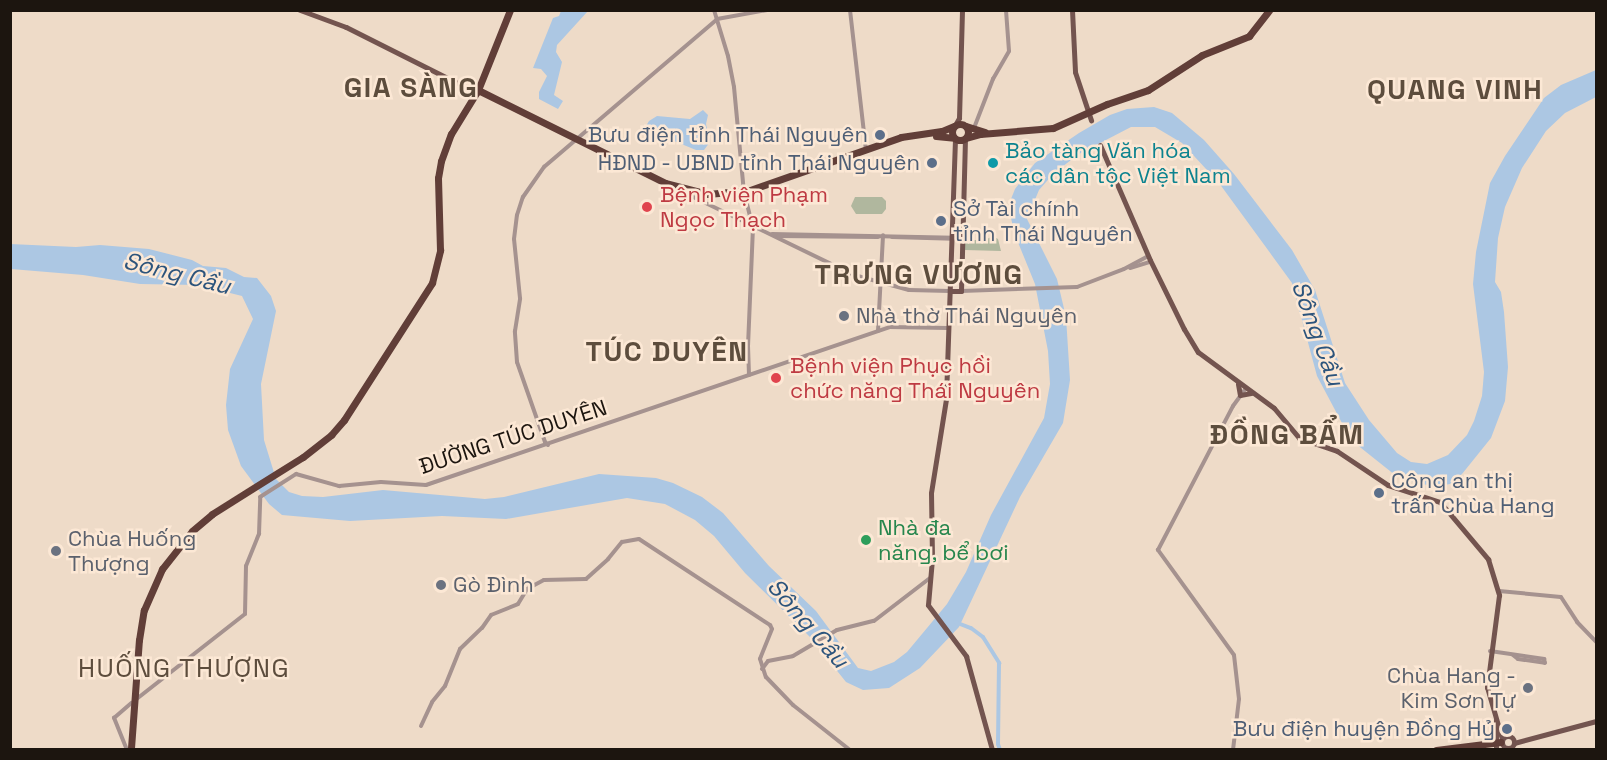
<!DOCTYPE html>
<meta charset="utf-8">
<style>
body{margin:0}
#map{position:relative;width:1607px;height:760px;overflow:hidden;background:#eedbc8;font-family:"Space Grotesk",sans-serif}
div>[style]{position:absolute}
[style*='--x']{left:calc(var(--x)*1px);top:calc(var(--y)*1px);width:calc(var(--w)*1px);rotate:calc(var(--a)*1deg)}
.green>*{inset:0;background:#b0b79e}
.water>*{inset:0;background:#acc7e3}
.river>*{height:4px;margin:-2px;padding:0 2px;transform-origin:2px;border-radius:2px;background:#acc7e3}
.minor>*{height:4px;margin:-2px;padding:0 2px;transform-origin:2px;border-radius:2px;background:#a5928f}
.major>*{height:5px;margin:-2.5px;padding:0 2.5px;transform-origin:2.5px;border-radius:2.5px;background:#73544f}
.major>.ring{margin:-2.5px;padding:0;box-sizing:content-box;background:none;border:5px solid #73544f;border-radius:50%}
.highway>*{height:7px;margin:-3.5px;padding:0 3.5px;transform-origin:3.5px;border-radius:3.5px;background:#613e38}
.highway>.ring{margin:-3.5px;padding:0;box-sizing:content-box;background:none;border:7px solid #613e38;border-radius:50%}
.dots>*{width:16px;height:16px;translate:-50% -50%;box-sizing:border-box;border:3px solid #fce8d5;border-radius:50%}
span{translate:-50% -50%;white-space:nowrap;text-align:center;line-height:1.15;-webkit-text-stroke:5px #fce8d5;paint-order:stroke}
.service-label{font-size:22px;color:#4e5e75}
.right{translate:-100% -50%;text-align:right}
.left{translate:0 -50%;text-align:left}
.culture-label{font-size:22px;color:#0d838f}
.health-label{font-size:22px;color:#be3a42}
.worship-label{font-size:22px;color:#5b616d}
.street-label{font-size:22px;color:#1c150f}
.leisure-label{font-size:22px;color:#27864d}
.water-label{font-size:24px;color:#2c547c;font-style:italic}
.quarter-label{font-size:26px;color:#5d4d3d;letter-spacing:1.5px}
.district-label{font-size:28px;color:#5d4d3d;font-weight:700;letter-spacing:1.5px}
.frame{position:absolute;inset:0;border:12px solid #1c150f;pointer-events:none}
</style>
<div id="map">
<div class="green">
<div style="clip-path:polygon(855px 197px,882px 197px,886px 201px,886px 209px,882px 214px,856px 214px,851px 206px)"></div>
<div style="clip-path:polygon(993px 236px,998px 239px,1001px 251px,965px 250px,965px 240px,985px 240px)"></div>
</div>
<div class="water">
<div style="clip-path:polygon(561px 11px,588px 11px,557px 45px,556px 52px,562px 62px,554px 95px,563px 101px,558px 109px,539px 99px,539px 92px,547px 76px,541px 69px,533px 68px,553px 18px,559px 16px)"></div>
<div style="clip-path:polygon(1596px 70px,1596px 97px,1565px 113px,1546px 131px,1522px 168px,1505px 207px,1498px 238px,1495px 282px,1501px 292px,1504px 312px,1508px 367px,1505px 401px,1491px 438px,1462px 474px,1450px 484px,1438px 486px,1420px 484px,1395px 475px,1351px 440px,1317px 376px,1292px 283px,1219px 183px,1182px 143px,1155px 127px,1131px 127px,1079px 154px,1054px 173px,1039px 190px,1027px 219px,1057px 279px,1066px 317px,1070px 380px,1063px 423px,1020px 497px,959px 627px,920px 668px,889px 688px,863px 690px,846px 682px,810px 637px,745px 573px,714px 536px,695px 520px,665px 504px,627px 498px,506px 519px,442px 516px,350px 521px,282px 515px,269px 504px,241px 466px,228px 430px,226px 405px,230px 369px,253px 319px,242px 296px,198px 285px,140px 284px,83px 275px,11px 269px,10px 244px,76px 247px,100px 245px,149px 249px,192px 260px,203px 266px,226px 268px,244px 277px,257px 278px,271px 296px,276px 311px,261px 384px,264px 440px,276px 479px,289px 492px,302px 496px,323px 497px,383px 490px,485px 499px,504px 497px,599px 474px,656px 478px,673px 483px,702px 497px,723px 513px,769px 566px,816px 611px,858px 668px,871px 671px,894px 662px,907px 652px,947px 604px,966px 572px,991px 515px,1044px 418px,1050px 384px,1048px 351px,1035px 284px,1015px 235px,1010px 214px,1011px 199px,1015px 189px,1035px 163px,1079px 133px,1110px 115px,1127px 109px,1154px 107px,1172px 113px,1204px 140px,1234px 174px,1292px 250px,1315px 290px,1345px 383px,1369px 420px,1397px 453px,1411px 462px,1427px 464px,1448px 455px,1467px 435px,1474px 421px,1482px 396px,1484px 372px,1473px 284px,1476px 252px,1490px 183px,1505px 156px,1544px 98px,1561px 85px)"></div>
<div style="clip-path:polygon(703px 110px,708px 115px,706px 124px,710px 142px,704px 150px,696px 150px,674px 141px,646px 126px,649px 121px,657px 116px,690px 119px)"></div>
</div>
<div class="river">
<div style="--x:955;--y:622;--w:17;--a:21"></div>
<div style="--x:971;--y:628;--w:15;--a:37"></div>
<div style="--x:983;--y:637;--w:31;--a:58"></div>
<div style="--x:999;--y:663;--w:81;--a:90.7"></div>
<div style="--x:998;--y:744;--w:6;--a:72"></div>
</div>
<div class="minor">
<div style="--x:714;--y:10;--w:48;--a:73.1"></div>
<div style="--x:728;--y:56;--w:32;--a:79"></div>
<div style="--x:734;--y:87;--w:105;--a:84.6"></div>
<div style="--x:744;--y:192;--w:36;--a:76"></div>
<div style="--x:753;--y:227;--w:119;--a:92.4"></div>
<div style="--x:748;--y:346;--w:29;--a:88"></div>
<div style="--x:850;--y:10;--w:141;--a:83.5"></div>
<div style="--x:974;--y:128;--w:53;--a:-68.8"></div>
<div style="--x:993;--y:79;--w:32;--a:-60"></div>
<div style="--x:1009;--y:51;--w:41;--a:-94.2"></div>
<div style="--x:685;--y:193;--w:188;--a:25.9"></div>
<div style="--x:854;--y:275;--w:57;--a:15.3"></div>
<div style="--x:909;--y:290;--w:41;--a:1.4"></div>
<div style="--x:772;--y:234;--w:194;--a:1.2"></div>
<div style="--x:778;--y:236;--w:100;--a:0.6"></div>
<div style="--x:892;--y:237;--w:70;--a:1.6"></div>
<div style="--x:1130;--y:268;--w:21;--a:-17"></div>
<div style="--x:961;--y:291;--w:116;--a:-2"></div>
<div style="--x:1077;--y:287;--w:50;--a:-21"></div>
<div style="--x:1124;--y:269;--w:27;--a:-28"></div>
<div style="--x:878;--y:331;--w:96;--a:-87"></div>
<div style="--x:548;--y:445;--w:4;--a:-135"></div>
<div style="--x:545;--y:442;--w:85;--a:-109.3"></div>
<div style="--x:517;--y:362;--w:31;--a:-94"></div>
<div style="--x:515;--y:331;--w:33;--a:-81"></div>
<div style="--x:520;--y:298;--w:59;--a:-95.8"></div>
<div style="--x:514;--y:239;--w:24;--a:-83"></div>
<div style="--x:517;--y:215;--w:19;--a:-72"></div>
<div style="--x:523;--y:197;--w:37;--a:-55"></div>
<div style="--x:544;--y:167;--w:228;--a:-40.5"></div>
<div style="--x:717;--y:19;--w:51;--a:-10.2"></div>
<div style="--x:1499;--y:591;--w:62;--a:5.5"></div>
<div style="--x:1561;--y:597;--w:30;--a:57"></div>
<div style="--x:1577;--y:622;--w:28;--a:46"></div>
<div style="--x:1490;--y:651;--w:55;--a:8.4"></div>
<div style="--x:1544;--y:659;--w:4;--a:76"></div>
<div style="--x:1513;--y:655;--w:6;--a:39"></div>
<div style="--x:1518;--y:659;--w:27;--a:8"></div>
<div style="--x:762;--y:669;--w:10;--a:-53"></div>
<div style="--x:768;--y:661;--w:25;--a:-11"></div>
<div style="--x:793;--y:656;--w:51;--a:-30.6"></div>
<div style="--x:837;--y:630;--w:38;--a:-14"></div>
<div style="--x:874;--y:621;--w:71;--a:-37.5"></div>
<div style="--x:134;--y:701;--w:141;--a:-38.1"></div>
<div style="--x:245;--y:614;--w:48;--a:-88.8"></div>
<div style="--x:246;--y:566;--w:35;--a:-68"></div>
<div style="--x:259;--y:534;--w:37;--a:-88"></div>
<div style="--x:260;--y:497;--w:43;--a:-32.6"></div>
<div style="--x:296;--y:474;--w:45;--a:15.6"></div>
<div style="--x:339;--y:486;--w:42;--a:-5.4"></div>
<div style="--x:381;--y:482;--w:45;--a:3.8"></div>
<div style="--x:426;--y:485;--w:489;--a:-18.8"></div>
<div style="--x:889;--y:327;--w:59;--a:1"></div>
<div style="--x:421;--y:726;--w:26;--a:-65"></div>
<div style="--x:432;--y:702;--w:21;--a:-51"></div>
<div style="--x:445;--y:686;--w:40;--a:-68"></div>
<div style="--x:460;--y:649;--w:30;--a:-44"></div>
<div style="--x:482;--y:628;--w:16;--a:-55"></div>
<div style="--x:491;--y:615;--w:29;--a:-22"></div>
<div style="--x:518;--y:604;--w:17;--a:-59"></div>
<div style="--x:527;--y:589;--w:19;--a:-28"></div>
<div style="--x:544;--y:580;--w:42;--a:-1.4"></div>
<div style="--x:586;--y:579;--w:30;--a:-42"></div>
<div style="--x:608;--y:559;--w:22;--a:-51"></div>
<div style="--x:622;--y:542;--w:17;--a:-10"></div>
<div style="--x:639;--y:539;--w:157;--a:33.3"></div>
<div style="--x:770;--y:625;--w:4;--a:63"></div>
<div style="--x:772;--y:629;--w:32;--a:112"></div>
<div style="--x:760;--y:659;--w:19;--a:72"></div>
<div style="--x:766;--y:677;--w:39;--a:46"></div>
<div style="--x:793;--y:705;--w:73;--a:38.3"></div>
<div style="--x:127;--y:750;--w:35;--a:-112"></div>
<div style="--x:114;--y:718;--w:23;--a:-41"></div>
<div style="--x:1233;--y:750;--w:51;--a:-83.3"></div>
<div style="--x:1239;--y:699;--w:44;--a:-96.5"></div>
<div style="--x:1234;--y:655;--w:130;--a:-125.9"></div>
<div style="--x:1158;--y:550;--w:162;--a:-62.5"></div>
<div style="--x:1233;--y:406;--w:22;--a:-54"></div>
</div>
<div class="major">
<div style="--x:300;--y:10;--w:49;--a:20.3"></div>
<div style="--x:346;--y:27;--w:147;--a:26.7"></div>
<div style="--x:1072;--y:10;--w:62;--a:87.2"></div>
<div style="--x:1075;--y:72;--w:51;--a:71.6"></div>
<div style="--x:955;--y:125;--w:8;--a:-60"></div>
<div style="--x:959;--y:118;--w:108;--a:-88.4"></div>
<div style="--x:955;--y:139;--w:260;--a:92"></div>
<div style="--x:946;--y:399;--w:95;--a:99.1"></div>
<div style="--x:931;--y:493;--w:66;--a:89.1"></div>
<div style="--x:932;--y:559;--w:46;--a:95"></div>
<div style="--x:928;--y:605;--w:64;--a:53.3"></div>
<div style="--x:966;--y:656;--w:98;--a:74.5"></div>
<div style="--x:1100;--y:145;--w:125;--a:66.5"></div>
<div style="--x:1150;--y:260;--w:77;--a:63.8"></div>
<div style="--x:1184;--y:329;--w:27;--a:59"></div>
<div style="--x:1198;--y:352;--w:94;--a:36.4"></div>
<div style="--x:1274;--y:408;--w:39;--a:50"></div>
<div style="--x:1299;--y:438;--w:40;--a:18.9"></div>
<div style="--x:1337;--y:451;--w:61;--a:33.7"></div>
<div style="--x:1388;--y:485;--w:55;--a:18.1"></div>
<div style="--x:1440;--y:502;--w:75;--a:49.9"></div>
<div style="--x:1488;--y:559;--w:38;--a:73"></div>
<div style="--x:1499;--y:595;--w:93;--a:97.4"></div>
<div style="--x:1487;--y:687;--w:54;--a:73.9"></div>
<div style="--x:950;--y:291;--w:11;--a:0"></div>
<div style="--x:961;--y:291;--w:152;--a:-88.5"></div>
<div style="--x:1238;--y:384;--w:11;--a:80"></div>
<div style="--x:1240;--y:395;--w:11;--a:-10"></div>
<div class="ring" style="left:1502px;top:736px;width:7px;height:7px"></div>
<div style="--x:1514;--y:743;--w:85;--a:-15"></div>
<div style="--x:1496;--y:750;--w:30;--a:-90"></div>
</div>
<div class="highway">
<div style="--x:478;--y:90;--w:209;--a:26.4"></div>
<div style="--x:665;--y:183;--w:44;--a:14.3"></div>
<div style="--x:708;--y:194;--w:42;--a:-5.4"></div>
<div style="--x:750;--y:190;--w:160;--a:-19.3"></div>
<div style="--x:901;--y:137;--w:41;--a:-8.3"></div>
<div style="--x:942;--y:131;--w:13;--a:-23"></div>
<div class="ring" style="left:952px;top:124px;width:9px;height:9px"></div>
<div style="--x:966;--y:126;--w:20;--a:18"></div>
<div style="--x:936;--y:136;--w:18;--a:6"></div>
<div style="--x:966;--y:138;--w:15;--a:-16"></div>
<div style="--x:980;--y:134;--w:73;--a:-4.7"></div>
<div style="--x:1053;--y:128;--w:59;--a:-24"></div>
<div style="--x:1107;--y:104;--w:43;--a:-18.9"></div>
<div style="--x:1148;--y:90;--w:64;--a:-32.9"></div>
<div style="--x:1202;--y:55;--w:51;--a:-22"></div>
<div style="--x:1249;--y:36;--w:33;--a:-52"></div>
<div style="--x:131;--y:748;--w:108;--a:-85.8"></div>
<div style="--x:139;--y:640;--w:30;--a:-81"></div>
<div style="--x:144;--y:610;--w:45;--a:-66.3"></div>
<div style="--x:162;--y:569;--w:48;--a:-51.7"></div>
<div style="--x:192;--y:531;--w:26;--a:-40"></div>
<div style="--x:212;--y:514;--w:107;--a:-32.1"></div>
<div style="--x:303;--y:457;--w:36;--a:-38"></div>
<div style="--x:331;--y:435;--w:20;--a:-49"></div>
<div style="--x:344;--y:420;--w:163;--a:-57.3"></div>
<div style="--x:432;--y:283;--w:34;--a:-76"></div>
<div style="--x:440;--y:250;--w:72;--a:-91.6"></div>
<div style="--x:438;--y:178;--w:17;--a:-80"></div>
<div style="--x:441;--y:161;--w:29;--a:-70"></div>
<div style="--x:451;--y:134;--w:52;--a:-58.5"></div>
<div style="--x:478;--y:90;--w:86;--a:-68.2"></div>
<div style="--x:1436;--y:750;--w:65;--a:-7"></div>
</div>
<div class="dots">
<div style="left:880px;top:135px;background:#5c6f8a"></div>
<div style="left:932px;top:163px;background:#5c6f8a"></div>
<div style="left:993px;top:163px;background:#0f9aa8"></div>
<div style="left:647px;top:207px;background:#e0444e"></div>
<div style="left:941px;top:221px;background:#5c6f8a"></div>
<div style="left:844px;top:316px;background:#6b7280"></div>
<div style="left:776px;top:378px;background:#e0444e"></div>
<div style="left:1379px;top:493px;background:#5c6f8a"></div>
<div style="left:866px;top:540px;background:#2e9e5b"></div>
<div style="left:56px;top:551px;background:#6b7280"></div>
<div style="left:441px;top:585px;background:#6b7280"></div>
<div style="left:1528px;top:688px;background:#6b7280"></div>
<div style="left:1507px;top:729px;background:#5c6f8a"></div>
</div>
<div class="service-label">
<span class="right" style="left:868px;top:135px">Bưu điện tỉnh Thái Nguyên</span>
<span class="right" style="left:920px;top:163px">HĐND - UBND tỉnh Thái Nguyên</span>
<span class="left" style="left:953px;top:221px">Sở Tài chính<br>tỉnh Thái Nguyên</span>
<span class="left" style="left:1391px;top:493px">Công an thị<br>trấn Chùa Hang</span>
<span class="right" style="left:1495px;top:729px">Bưu điện huyện Đồng Hỷ</span>
</div>
<div class="culture-label">
<span class="left" style="left:1005px;top:163px">Bảo tàng Văn hóa<br>các dân tộc Việt Nam</span>
</div>
<div class="health-label">
<span class="left" style="left:660px;top:207px">Bệnh viện Phạm<br>Ngọc Thạch</span>
<span class="left" style="left:790px;top:378px">Bệnh viện Phục hồi<br>chức năng Thái Nguyên</span>
</div>
<div class="worship-label">
<span class="left" style="left:856px;top:316px">Nhà thờ Thái Nguyên</span>
<span class="left" style="left:68px;top:551px">Chùa Huống<br>Thượng</span>
<span class="left" style="left:453px;top:585px">Gò Đình</span>
<span class="right" style="left:1516px;top:688px">Chùa Hang -<br>Kim Sơn Tự</span>
</div>
<div class="street-label">
<span style="left:513px;top:437px;rotate:-18deg">ĐƯỜNG TÚC DUYÊN</span>
</div>
<div class="leisure-label">
<span class="left" style="left:878px;top:540px">Nhà đa<br>năng, bể bơi</span>
</div>
<div class="water-label">
<span style="left:177px;top:273px;rotate:14deg">Sông Cầu</span>
<span style="left:1318px;top:333px;rotate:70deg">Sông Cầu</span>
<span style="left:808px;top:623px;rotate:49deg">Sông Cầu</span>
</div>
<div class="quarter-label">
<span style="left:184px;top:669px">HUỐNG THƯỢNG</span>
</div>
<div class="district-label">
<span style="left:411px;top:87px">GIA SÀNG</span>
<span style="left:1455px;top:89px">QUANG VINH</span>
<span style="left:919px;top:274px">TRƯNG VƯƠNG</span>
<span style="left:667px;top:351px">TÚC DUYÊN</span>
<span style="left:1287px;top:434px">ĐỒNG BẨM</span>
</div>
<div class="frame"></div>
</div>
